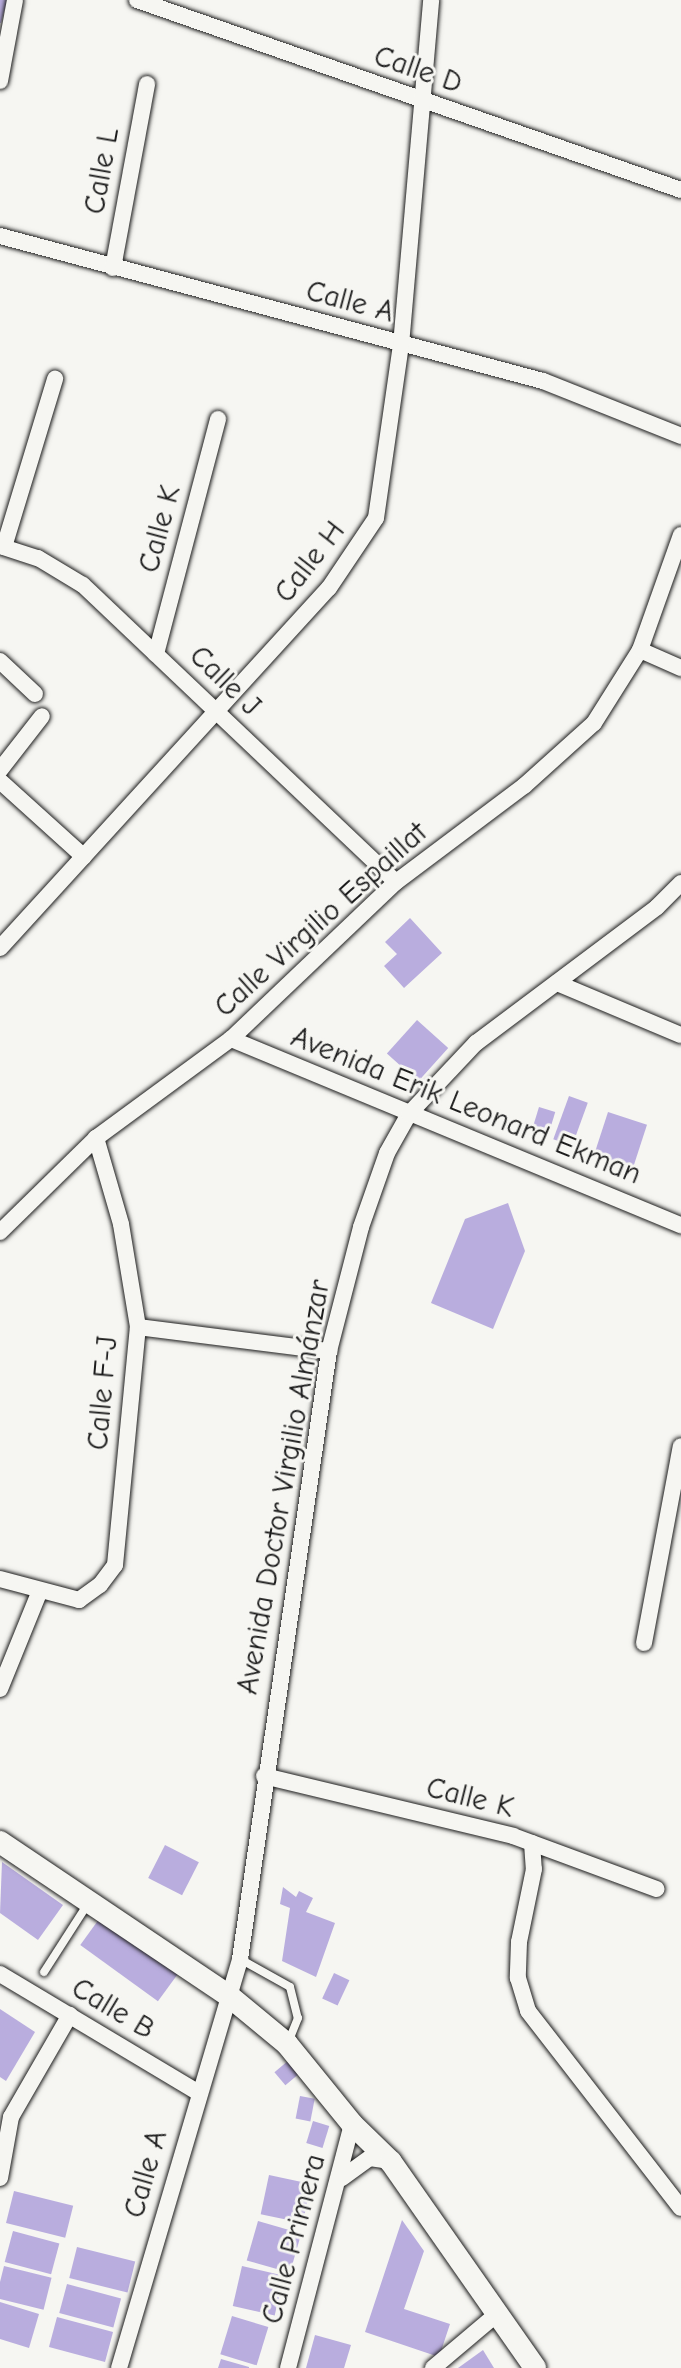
<!DOCTYPE html>
<meta charset="utf-8">
<style>
body{margin:0}
#map{position:relative;width:681px;height:2368px;overflow:hidden;background:#f6f6f2;font-family:"Comic Neue",sans-serif}
div>[style]{position:absolute}
[style*='--x']{left:calc(var(--x)*1px);top:calc(var(--y)*1px);width:calc(var(--w)*1px);rotate:calc(var(--a)*1deg)}
.building>*{inset:0;background:#b9adde;transform-origin:0 0}
.roads{filter:drop-shadow(0 0 2px #1c1c1c) drop-shadow(0 0 2px #1c1c1c)}
.service>*{height:8px;margin:-4px;padding:0 4px;transform-origin:4px;border-radius:4px;background:#f6f6f2}
.minor>*{height:16px;margin:-8px;padding:0 8px;transform-origin:8px;border-radius:8px;background:#f6f6f2}
.secondary>*{height:22px;margin:-11px;padding:0 11px;transform-origin:11px;border-radius:11px;background:#f6f6f2}
span{translate:-50% -50%;white-space:nowrap;text-align:center;line-height:1.15;-webkit-text-stroke:6px #f6f6f2;paint-order:stroke}
.street-label{font-size:30px;color:#1c1c1c}
</style>
<div id="map">
<div class="building">
<div style="clip-path:polygon(0 0,7px 0,1px 23px,0 23px)"></div>
<div style="clip-path:polygon(410px 918px,442px 953px,404px 988px,384px 966px,397px 954px,385px 942px)"></div>
<div style="left:417px;top:1020px;width:42px;height:45px;rotate:42deg"></div>
<div style="left:569px;top:1096px;width:20px;height:46px;rotate:20deg"></div>
<div style="left:539px;top:1107px;width:17px;height:22px;rotate:17deg"></div>
<div style="left:608px;top:1112px;width:41px;height:45px;rotate:18deg"></div>
<div style="clip-path:polygon(508px 1203px,525px 1251px,493px 1329px,431px 1303px,465px 1219px)"></div>
<div style="left:165px;top:1845px;width:38px;height:37px;rotate:27deg"></div>
<div style="clip-path:polygon(2px 1862px,63px 1905px,38px 1940px,0 1913px)"></div>
<div style="clip-path:polygon(283px 1887px,296px 1897px,299px 1891px,313px 1898px,306px 1912px,335px 1923px,316px 1977px,282px 1961px,290px 1908px,280px 1904px)"></div>
<div style="left:102px;top:1915px;width:96px;height:37px;rotate:36deg"></div>
<div style="left:334px;top:1973px;width:17px;height:28px;rotate:25deg"></div>
<div style="clip-path:polygon(0 2009px,35px 2032px,6px 2081px,0 2077px)"></div>
<div style="left:289px;top:2060px;width:17px;height:19px;rotate:50deg"></div>
<div style="left:300px;top:2096px;width:15px;height:23px;rotate:11deg"></div>
<div style="left:313px;top:2121px;width:17px;height:23px;rotate:17deg"></div>
<div style="left:269px;top:2175px;width:43px;height:40px;rotate:12deg"></div>
<div style="left:14px;top:2191px;width:61px;height:33px;rotate:14deg"></div>
<div style="clip-path:polygon(402px 2220px,424px 2251px,404px 2309px,450px 2324px,439px 2357px,365px 2332px)"></div>
<div style="left:258px;top:2221px;width:45px;height:41px;rotate:16deg"></div>
<div style="left:13px;top:2231px;width:48px;height:32px;rotate:15deg"></div>
<div style="left:77px;top:2247px;width:60px;height:32px;rotate:14deg"></div>
<div style="left:4px;top:2266px;width:49px;height:33px;rotate:14deg"></div>
<div style="left:242px;top:2266px;width:43px;height:41px;rotate:13deg"></div>
<div style="left:67px;top:2284px;width:56px;height:30px;rotate:15deg"></div>
<div style="clip-path:polygon(0 2302px,39px 2314px,29px 2348px,0 2339px)"></div>
<div style="left:232px;top:2316px;width:38px;height:40px;rotate:17deg"></div>
<div style="left:57px;top:2317px;width:58px;height:31px;rotate:15deg"></div>
<div style="clip-path:polygon(315px 2335px,351px 2345px,344px 2368px,306px 2368px)"></div>
<div style="clip-path:polygon(483px 2350px,494px 2368px,458px 2368px)"></div>
<div style="clip-path:polygon(221px 2359px,249px 2367px,249px 2368px,218px 2368px)"></div>
</div>
<div class="roads">
<div class="service">
<div style="--x:240;--y:1959;--w:57;--a:29.2"></div>
<div style="--x:290;--y:1987;--w:32;--a:76"></div>
<div style="--x:298;--y:2018;--w:27;--a:112"></div>
<div style="--x:44;--y:1972;--w:83;--a:-57.3"></div>
</div>
<div class="minor">
<div style="--x:137;--y:0;--w:576;--a:19.25"></div>
<div style="--x:0;--y:81;--w:82;--a:-79.5"></div>
<div style="--x:0;--y:236;--w:562;--a:14.95"></div>
<div style="--x:543;--y:381;--w:149;--a:21.7"></div>
<div style="--x:113;--y:268;--w:187;--a:-79.5"></div>
<div style="--x:0;--y:546;--w:40;--a:18"></div>
<div style="--x:38;--y:558;--w:52;--a:31"></div>
<div style="--x:83;--y:585;--w:431;--a:43.5"></div>
<div style="--x:4;--y:547;--w:176;--a:-73.1"></div>
<div style="--x:640;--y:650;--w:45;--a:23.7"></div>
<div style="--x:156;--y:654;--w:243;--a:-75.2"></div>
<div style="--x:0;--y:661;--w:48;--a:43.3"></div>
<div style="--x:0;--y:770;--w:68;--a:-52.1"></div>
<div style="--x:0;--y:781;--w:113;--a:42.1"></div>
<div style="--x:0;--y:948;--w:488;--a:-47.6"></div>
<div style="--x:329;--y:588;--w:84;--a:-56.1"></div>
<div style="--x:376;--y:518;--w:175;--a:-81.8"></div>
<div style="--x:401;--y:345;--w:346;--a:-85"></div>
<div style="--x:557;--y:983;--w:134;--a:22.8"></div>
<div style="--x:231;--y:1039;--w:487;--a:22.5"></div>
<div style="--x:0;--y:1232;--w:134;--a:-44.4"></div>
<div style="--x:96;--y:1138;--w:167;--a:-36.3"></div>
<div style="--x:231;--y:1039;--w:228;--a:-43.6"></div>
<div style="--x:396;--y:882;--w:160;--a:-36.9"></div>
<div style="--x:524;--y:786;--w:94;--a:-42"></div>
<div style="--x:594;--y:723;--w:86;--a:-57.8"></div>
<div style="--x:640;--y:650;--w:122;--a:-70.4"></div>
<div style="--x:138;--y:1327;--w:193;--a:7.2"></div>
<div style="--x:0;--y:1579;--w:82;--a:14.9"></div>
<div style="--x:79;--y:1600;--w:26;--a:-36"></div>
<div style="--x:100;--y:1585;--w:25;--a:-53"></div>
<div style="--x:115;--y:1565;--w:239;--a:-84.5"></div>
<div style="--x:138;--y:1327;--w:104;--a:-99.4"></div>
<div style="--x:121;--y:1224;--w:90;--a:-106.2"></div>
<div style="--x:644;--y:1643;--w:200;--a:-79.4"></div>
<div style="--x:0;--y:1689;--w:104;--a:-67.9"></div>
<div style="--x:264;--y:1776;--w:256;--a:13.5"></div>
<div style="--x:513;--y:1836;--w:153;--a:20.3"></div>
<div style="--x:532;--y:1843;--w:26;--a:86"></div>
<div style="--x:534;--y:1869;--w:75;--a:101.6"></div>
<div style="--x:519;--y:1942;--w:36;--a:92"></div>
<div style="--x:518;--y:1978;--w:34;--a:73"></div>
<div style="--x:528;--y:2011;--w:249;--a:52.2"></div>
<div style="--x:0;--y:1974;--w:230;--a:30.9"></div>
<div style="--x:0;--y:2178;--w:62;--a:-79.8"></div>
<div style="--x:11;--y:2117;--w:118;--a:-60"></div>
<div style="--x:342;--y:2178;--w:34;--a:-36"></div>
<div style="--x:370;--y:2158;--w:19;--a:9"></div>
<div style="--x:119;--y:2368;--w:427;--a:-73.5"></div>
<div style="--x:240;--y:1959;--w:614;--a:-81.67"></div>
<div style="--x:329;--y:1351;--w:128;--a:-75.5"></div>
<div style="--x:361;--y:1227;--w:78;--a:-70.6"></div>
<div style="--x:387;--y:1153;--w:45;--a:-60.6"></div>
<div style="--x:409;--y:1114;--w:98;--a:-46.7"></div>
<div style="--x:476;--y:1043;--w:226;--a:-36.9"></div>
<div style="--x:657;--y:907;--w:34;--a:-45"></div>
<div style="--x:288;--y:2368;--w:252;--a:-75.3"></div>
<div style="--x:433;--y:2368;--w:84;--a:-40.2"></div>
</div>
<div class="secondary">
<div style="--x:0;--y:1842;--w:276;--a:33.9"></div>
<div style="--x:229;--y:1996;--w:75;--a:39.6"></div>
<div style="--x:287;--y:2044;--w:103;--a:50.9"></div>
<div style="--x:352;--y:2124;--w:54;--a:44.3"></div>
<div style="--x:391;--y:2162;--w:251;--a:55"></div>
</div>
</div>
<div class="street-label">
<span style="left:418px;top:70px;rotate:19deg">Calle D</span>
<span style="left:102px;top:171px;rotate:-80deg">Calle L</span>
<span style="left:350px;top:302px;rotate:15deg">Calle A</span>
<span style="left:160px;top:529px;rotate:-75deg">Calle K</span>
<span style="left:310px;top:562px;rotate:-52deg">Calle H</span>
<span style="left:225px;top:681px;rotate:44deg">Calle J</span>
<span style="left:321px;top:920px;rotate:-42deg">Calle Virgilio Espaillat</span>
<span style="left:466px;top:1106px;rotate:22deg">Avenida Erik Leonard Ekman</span>
<span style="left:103px;top:1393px;rotate:-85deg">Calle F-J</span>
<span style="left:284px;top:1487px;rotate:-80deg">Avenida Doctor Virgilio Almánzar</span>
<span style="left:470px;top:1798px;rotate:14deg">Calle K</span>
<span style="left:113px;top:2009px;rotate:31deg">Calle B</span>
<span style="left:146px;top:2174px;rotate:-74deg">Calle A</span>
<span style="left:294px;top:2239px;rotate:-75deg">Calle Primera</span>
</div>
</div>
